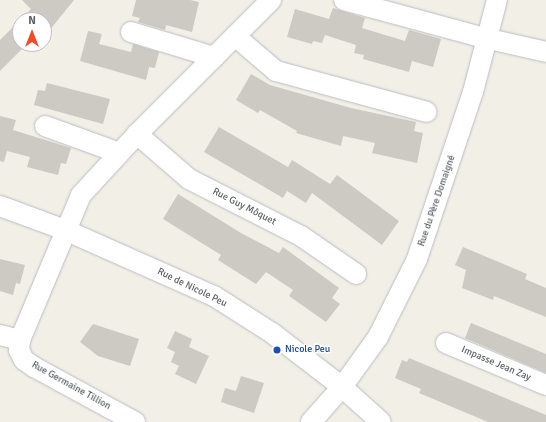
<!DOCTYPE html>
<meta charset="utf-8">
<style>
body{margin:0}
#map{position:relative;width:546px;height:422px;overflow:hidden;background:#f1efe6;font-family:Signika,sans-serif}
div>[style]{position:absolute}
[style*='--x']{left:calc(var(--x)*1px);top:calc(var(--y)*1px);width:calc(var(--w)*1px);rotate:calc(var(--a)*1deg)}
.building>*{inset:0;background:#cccac2}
.roads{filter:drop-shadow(0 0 1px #babdc2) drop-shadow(0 0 1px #babdc2)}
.minor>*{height:20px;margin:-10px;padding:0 10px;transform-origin:10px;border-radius:10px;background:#fff}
.dots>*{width:11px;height:11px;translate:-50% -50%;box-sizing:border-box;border:2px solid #fff;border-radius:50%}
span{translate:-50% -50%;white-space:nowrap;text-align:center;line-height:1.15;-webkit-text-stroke:3px #fff;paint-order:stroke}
.street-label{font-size:10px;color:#5d6167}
.transit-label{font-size:10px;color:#164399}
.left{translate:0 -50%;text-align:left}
.north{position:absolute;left:12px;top:12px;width:40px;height:40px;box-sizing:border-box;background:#fff;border:1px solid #bec0c2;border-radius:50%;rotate:0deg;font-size:11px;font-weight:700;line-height:16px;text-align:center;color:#5d6167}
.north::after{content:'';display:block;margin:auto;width:14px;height:18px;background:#f74926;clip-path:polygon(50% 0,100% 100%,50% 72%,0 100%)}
</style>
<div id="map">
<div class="building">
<div style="clip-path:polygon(22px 0,74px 0,44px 37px,44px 20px,20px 20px,31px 9px)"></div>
<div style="clip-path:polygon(136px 0,190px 0,199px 2px,192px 32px,166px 25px,165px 30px,138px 22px,140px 18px,132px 16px)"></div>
<div style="clip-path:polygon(333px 8px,365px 18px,362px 28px,405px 41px,409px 30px,441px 39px,433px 67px,412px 61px,409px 72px,363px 59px,364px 55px,354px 53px,356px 45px,325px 35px,322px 43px,313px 41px,312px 44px,287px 37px,295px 9px,329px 19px)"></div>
<div style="clip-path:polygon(20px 20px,20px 44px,27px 44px,0 71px,0 40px)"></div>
<div style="clip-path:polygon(88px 31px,102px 34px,99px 44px,131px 52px,133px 44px,159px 52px,155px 68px,149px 67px,146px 80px,80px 61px)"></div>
<div style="clip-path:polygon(251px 74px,270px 85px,351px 108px,416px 122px,414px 131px,423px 133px,417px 163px,372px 153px,375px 143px,343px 136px,341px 146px,296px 133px,297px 131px,260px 110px,258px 113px,236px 100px)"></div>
<div style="clip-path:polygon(47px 83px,110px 99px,103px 124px,34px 105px,38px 90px,45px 91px)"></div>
<div style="clip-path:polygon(0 116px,16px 120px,13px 130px,71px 148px,66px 164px,61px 163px,58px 175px,27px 167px,30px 157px,7px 151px,4px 162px,0 161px)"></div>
<div style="clip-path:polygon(219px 127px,288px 167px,292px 160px,330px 184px,337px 175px,399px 221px,382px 245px,312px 193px,306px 203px,287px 191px,283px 198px,204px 152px)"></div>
<div style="clip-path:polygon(178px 194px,241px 233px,279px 253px,283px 247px,339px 288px,332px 298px,340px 304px,326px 322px,289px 296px,293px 290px,266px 272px,256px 284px,218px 260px,221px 255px,163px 219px)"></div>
<div style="clip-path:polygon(463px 247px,527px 274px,525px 279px,546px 288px,546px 317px,494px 296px,493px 300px,462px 288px,466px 270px,455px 265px)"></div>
<div style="clip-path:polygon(0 259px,25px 265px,20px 284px,16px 283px,13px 295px,0 291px)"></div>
<div style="clip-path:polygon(471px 323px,546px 354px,546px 373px,465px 338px)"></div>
<div style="clip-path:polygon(93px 324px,139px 339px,130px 366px,98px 356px,80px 342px)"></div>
<div style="clip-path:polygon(175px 331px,192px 339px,189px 347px,209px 356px,196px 384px,175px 374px,179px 366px,171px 362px,175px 352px,167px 348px)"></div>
<div style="clip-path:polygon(409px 358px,546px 415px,546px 422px,488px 422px,419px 393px,421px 389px,395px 378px,402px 360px,407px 362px)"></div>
<div style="clip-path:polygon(241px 376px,264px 383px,254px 413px,221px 402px,225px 388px,236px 391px)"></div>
</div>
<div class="roads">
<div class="minor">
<div style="--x:344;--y:0;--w:150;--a:15.1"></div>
<div style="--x:489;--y:39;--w:58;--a:12.8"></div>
<div style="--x:131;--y:32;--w:87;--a:16.8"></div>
<div style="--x:235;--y:36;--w:54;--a:40.5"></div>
<div style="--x:276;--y:71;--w:156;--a:15.2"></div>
<div style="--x:45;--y:126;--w:79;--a:20"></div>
<div style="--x:137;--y:134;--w:69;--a:40.9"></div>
<div style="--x:189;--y:179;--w:126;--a:27"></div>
<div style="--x:301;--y:236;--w:67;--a:34.6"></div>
<div style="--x:0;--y:206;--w:69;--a:20.3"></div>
<div style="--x:65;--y:230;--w:163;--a:23.9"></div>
<div style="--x:214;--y:296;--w:69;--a:32.5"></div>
<div style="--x:272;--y:333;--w:88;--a:37.6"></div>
<div style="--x:342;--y:387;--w:52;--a:41.9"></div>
<div style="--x:0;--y:335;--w:21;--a:14"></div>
<div style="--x:446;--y:343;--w:108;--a:22.8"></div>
<div style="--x:135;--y:422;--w:115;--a:-151.4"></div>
<div style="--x:34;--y:367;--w:12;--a:-145"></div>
<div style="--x:24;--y:360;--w:11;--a:-117"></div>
<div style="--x:19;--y:350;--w:10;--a:-84"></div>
<div style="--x:20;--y:340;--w:157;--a:-67.2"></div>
<div style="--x:81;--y:195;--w:83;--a:-47.4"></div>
<div style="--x:137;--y:134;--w:190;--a:-45"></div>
<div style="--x:311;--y:422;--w:47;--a:-48.5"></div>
<div style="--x:342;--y:387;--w:62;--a:-54.2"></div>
<div style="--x:378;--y:337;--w:87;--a:-63.4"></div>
<div style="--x:417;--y:259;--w:176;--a:-71.5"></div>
<div style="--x:473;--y:92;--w:95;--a:-75.4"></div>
</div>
</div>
<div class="dots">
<div style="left:277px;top:350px;background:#1a4fb4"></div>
</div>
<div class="street-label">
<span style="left:437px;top:201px;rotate:-71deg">Rue du Père Domaigné</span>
<span style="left:244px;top:207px;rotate:27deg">Rue Guy Môquet</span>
<span style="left:192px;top:288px;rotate:26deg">Rue de Nicole Peu</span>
<span style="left:496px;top:364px;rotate:23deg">Impasse Jean Zay</span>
<span style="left:71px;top:386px;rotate:29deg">Rue Germaine Tillion</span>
</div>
<div class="transit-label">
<span class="left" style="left:285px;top:350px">Nicole Peu</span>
</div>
<div class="north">N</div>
</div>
